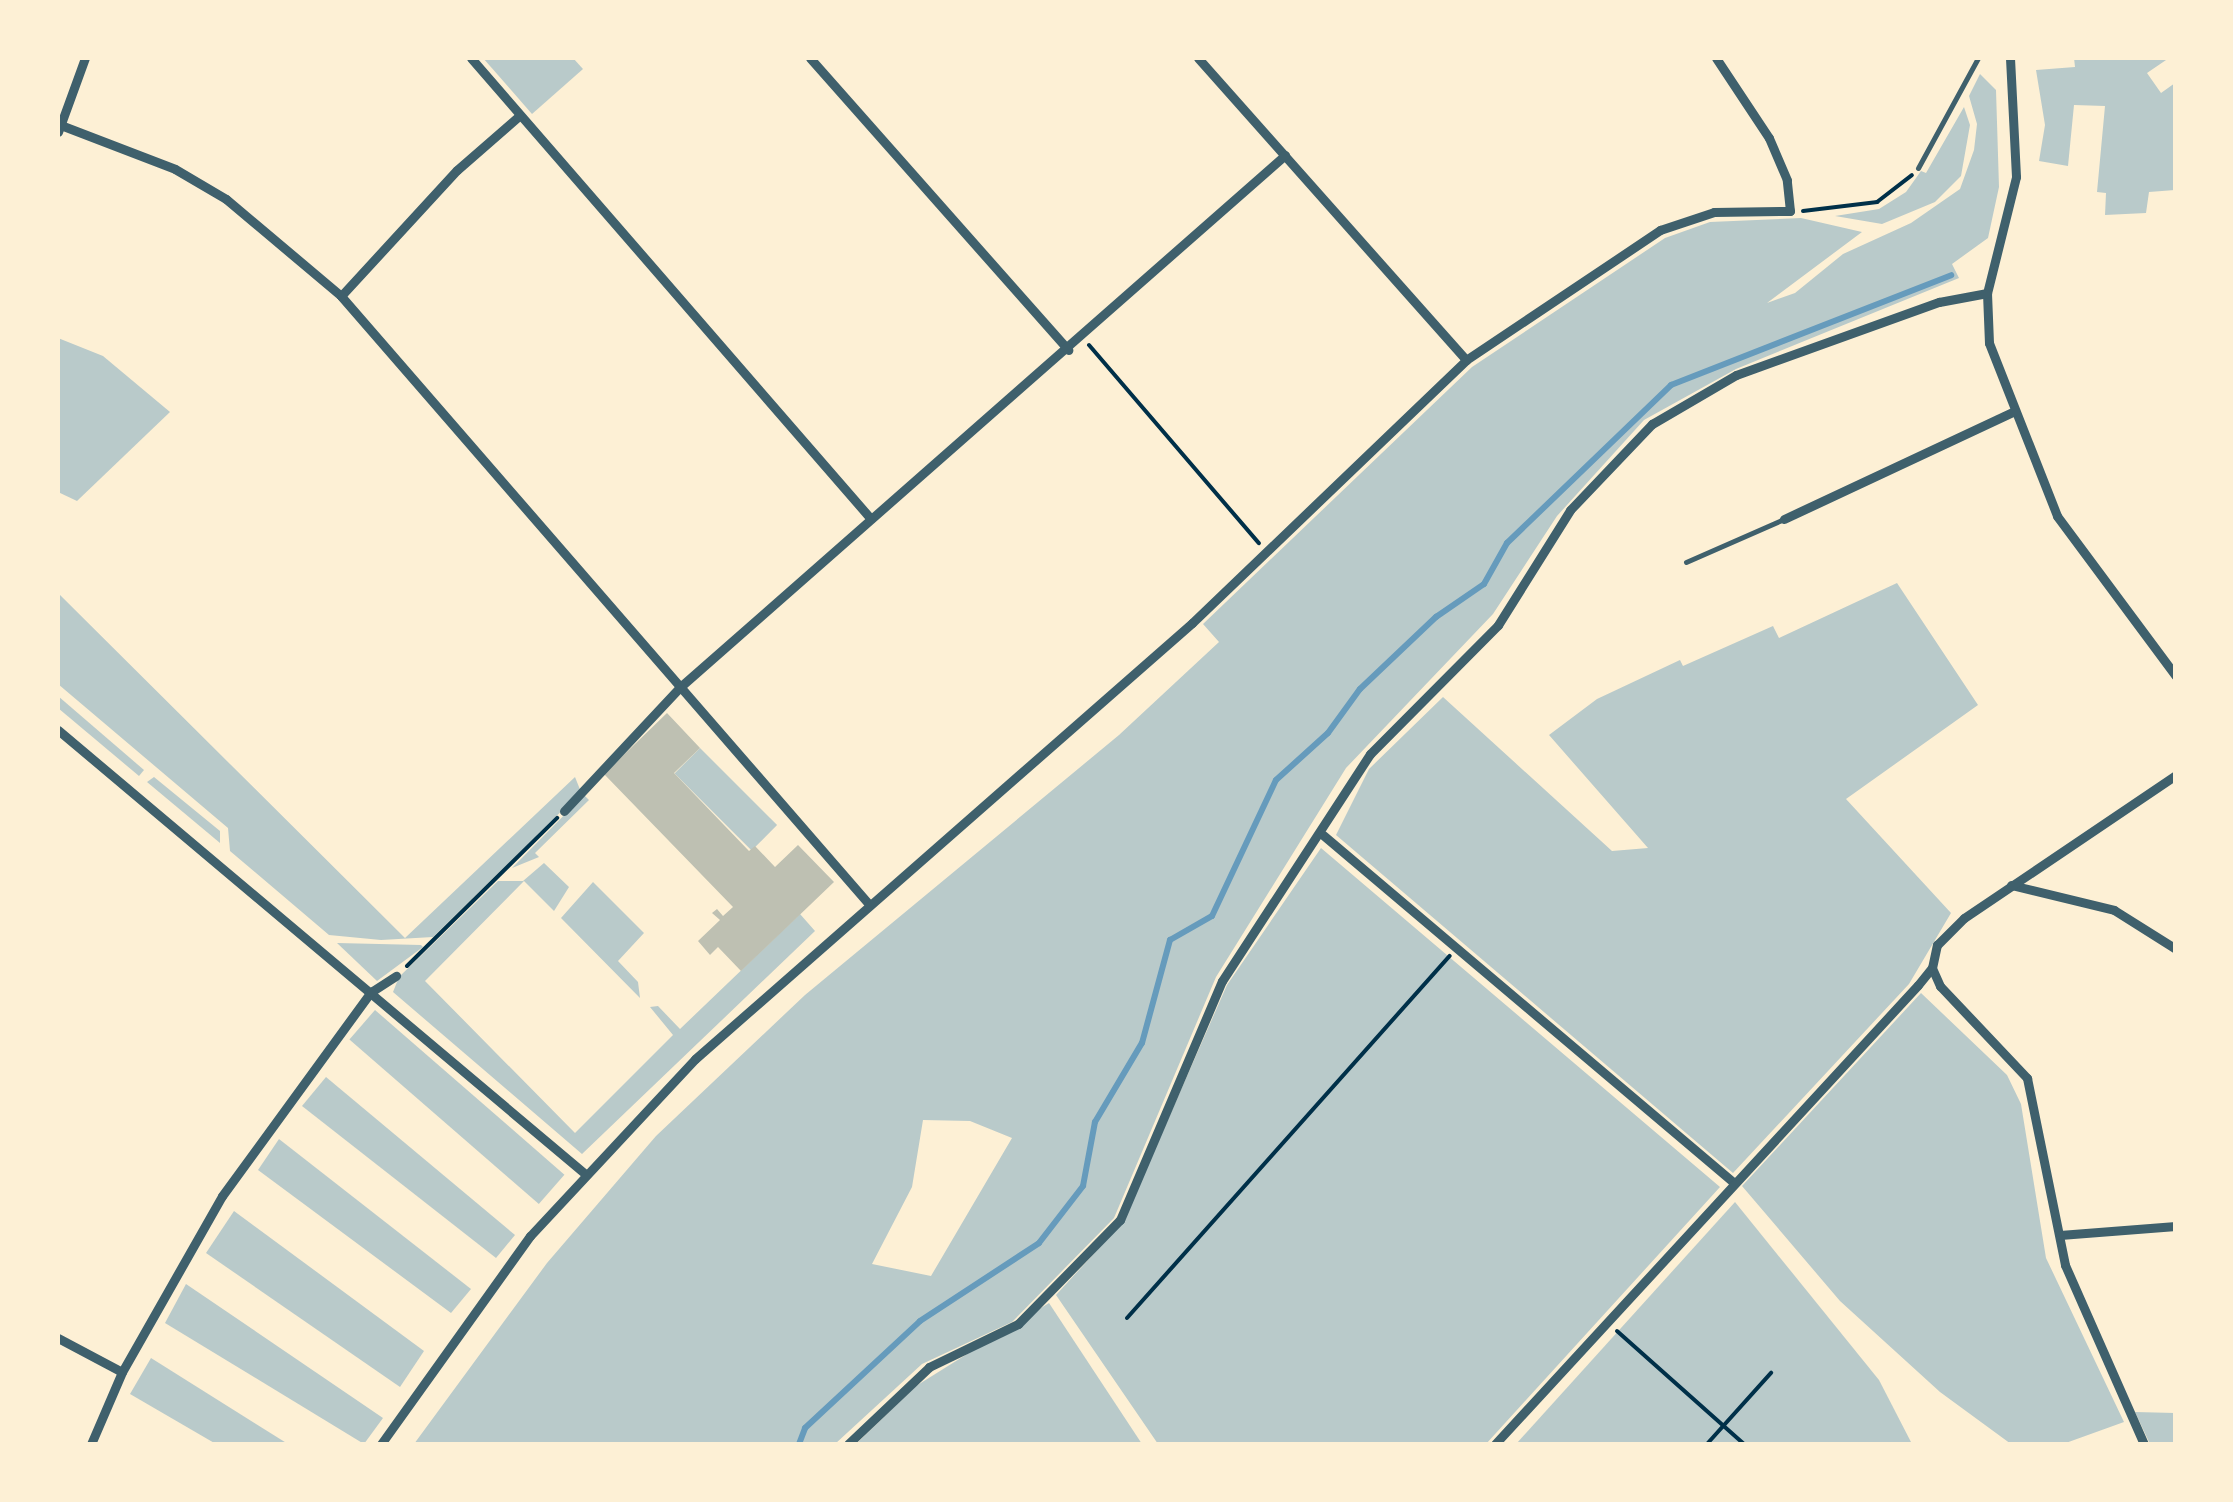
<!DOCTYPE html>
<style>
body{margin:0}
#map{position:relative;width:2233px;height:1502px;overflow:hidden;background:#fdf0d5;font-family:"Playfair Display",serif}
div>[style]{position:absolute}
[style*='--x']{left:calc(var(--x)*1px);top:calc(var(--y)*1px);width:calc(var(--w)*1px);rotate:calc(var(--a)*1deg)}
.green>*{inset:0;background:#b9caca;transform-origin:0 0}
.stream>*{height:6px;margin:-3px;padding:0 3px;transform-origin:3px;border-radius:3px;background:#669bbc}
.building>*{inset:0;background:#bec0b2}
.path>*{height:4px;margin:-2px;padding:0 2px;transform-origin:2px;border-radius:2px;background:#003049}
.service>*{height:5px;margin:-2.5px;padding:0 2.5px;transform-origin:2.5px;border-radius:2.5px;background:#3f606c}
.minor>*{height:9px;margin:-4.5px;padding:0 4.5px;transform-origin:4.5px;border-radius:4.5px;background:#3f606c}
span{translate:-50% -50%;white-space:nowrap;text-align:center;line-height:1.15;-webkit-text-stroke:10px #fdf0d5;paint-order:stroke}
.frame{position:absolute;inset:0;border:60px solid #fdf0d5;pointer-events:none}
</style>
<div id="map">
<div class="green">
<div style="clip-path:polygon(483px 58px,573px 58px,583px 69px,532px 114px)"></div>
<div style="clip-path:polygon(2074px 58px,2169px 58px,2147px 73px,2161px 93px,2175px 83px,2175px 190px,2149px 192px,2146px 213px,2105px 215px,2106px 193px,2097px 192px,2105px 106px,2074px 105px,2068px 166px,2039px 161px,2045px 125px,2036px 70px,2075px 67px)"></div>
<div style="clip-path:polygon(evenodd,1980px 74px,1996px 90px,1999px 187px,1988px 238px,1952px 264px,1959px 278px,1736px 369px,1644px 420px,1557px 516px,1493px 614px,1346px 768px,1216px 977px,1114px 1218px,1012px 1322px,922px 1364px,835px 1444px,414px 1444px,547px 1263px,656px 1136px,805px 995px,1119px 735px,1219px 642px,1203px 624px,1472px 367px,1665px 238px,1710px 222px,1801px 218px,1862px 232px,1767px 303px,1795px 293px,1843px 254px,1911px 223px,1960px 189px,1974px 150px,1977px 124px,1969px 96px,1980px 74px,923px 1120px,970px 1121px,1012px 1138px,931px 1276px,872px 1264px,912px 1187px,923px 1120px)"></div>
<div style="clip-path:polygon(1964px 107px,1970px 125px,1961px 176px,1935px 202px,1882px 224px,1835px 216px,1879px 209px,1906px 192px,1921px 171px,1926px 173px)"></div>
<div style="clip-path:polygon(58px 338px,103px 356px,170px 412px,77px 501px,58px 492px)"></div>
<div style="clip-path:polygon(1897px 583px,1978px 705px,1846px 799px,1951px 913px,1909px 984px,1733px 1173px,1336px 835px,1369px 769px,1443px 697px,1612px 851px,1648px 848px,1549px 735px,1597px 699px,1680px 660px,1683px 666px,1773px 626px,1779px 638px)"></div>
<div style="clip-path:polygon(58px 593px,405px 938px,575px 777px,581px 792px,433px 937px,381px 940px,329px 935px,230px 851px,228px 828px,58px 684px)"></div>
<div style="clip-path:polygon(58px 696px,144px 770px,139px 776px,58px 708px)"></div>
<div style="left:700px;top:748px;width:109px;height:36px;rotate:45deg"></div>
<div style="clip-path:polygon(154px 777px,220px 831px,220px 843px,147px 782px)"></div>
<div style="clip-path:polygon(584px 795px,589px 800px,535px 853px,539px 857px,512px 868px)"></div>
<div style="clip-path:polygon(1321px 848px,1720px 1187px,1486px 1444px,1158px 1444px,1056px 1295px,1123px 1222px,1227px 985px)"></div>
<div style="clip-path:polygon(544px 863px,569px 887px,554px 911px,524px 881px,425px 981px,575px 1133px,673px 1035px,650px 1007px,658px 1006px,680px 1029px,800px 914px,815px 931px,582px 1154px,393px 992px,399px 977px,498px 881px,523px 881px)"></div>
<div style="clip-path:polygon(593px 882px,644px 933px,618px 961px,638px 982px,640px 998px,561px 918px)"></div>
<div style="clip-path:polygon(337px 943px,421px 945px,423px 947px,377px 981px)"></div>
<div style="clip-path:polygon(1921px 993px,2007px 1075px,2021px 1104px,2046px 1258px,2124px 1422px,2063px 1444px,2011px 1444px,1940px 1392px,1840px 1301px,1742px 1186px)"></div>
<div style="left:375px;top:1010px;width:251px;height:39px;rotate:41deg"></div>
<div style="clip-path:polygon(326px 1077px,515px 1235px,496px 1258px,302px 1106px)"></div>
<div style="clip-path:polygon(279px 1139px,471px 1289px,451px 1313px,258px 1170px)"></div>
<div style="clip-path:polygon(1735px 1202px,1879px 1380px,1912px 1444px,1516px 1444px)"></div>
<div style="clip-path:polygon(234px 1211px,424px 1351px,400px 1387px,206px 1253px)"></div>
<div style="clip-path:polygon(186px 1284px,383px 1418px,364px 1444px,165px 1323px)"></div>
<div style="clip-path:polygon(1049px 1303px,1142px 1444px,856px 1444px,916px 1386px)"></div>
<div style="clip-path:polygon(151px 1358px,288px 1444px,216px 1444px,130px 1394px)"></div>
<div style="clip-path:polygon(2135px 1412px,2175px 1413px,2175px 1444px,2150px 1444px)"></div>
</div>
<div class="stream">
<div style="--x:799;--y:1444;--w:17;--a:-69"></div>
<div style="--x:805;--y:1428;--w:157;--a:-42.9"></div>
<div style="--x:920;--y:1321;--w:142;--a:-33.2"></div>
<div style="--x:1039;--y:1243;--w:72;--a:-52.3"></div>
<div style="--x:1083;--y:1186;--w:65;--a:-79.4"></div>
<div style="--x:1095;--y:1122;--w:92;--a:-59.3"></div>
<div style="--x:1142;--y:1043;--w:107;--a:-74.8"></div>
<div style="--x:1170;--y:940;--w:48;--a:-29.7"></div>
<div style="--x:1212;--y:916;--w:150;--a:-64.8"></div>
<div style="--x:1276;--y:780;--w:70;--a:-42.1"></div>
<div style="--x:1328;--y:733;--w:54;--a:-54"></div>
<div style="--x:1360;--y:689;--w:105;--a:-43.5"></div>
<div style="--x:1436;--y:617;--w:58;--a:-34.5"></div>
<div style="--x:1484;--y:584;--w:47;--a:-60.7"></div>
<div style="--x:1507;--y:543;--w:228;--a:-43.9"></div>
<div style="--x:1671;--y:385;--w:301;--a:-21.4"></div>
</div>
<div class="building">
<div style="clip-path:polygon(667px 713px,700px 748px,674px 773px,749px 851px,755px 846px,775px 867px,798px 845px,834px 882px,741px 971px,718px 947px,710px 955px,698px 941px,720px 920px,712px 913px,717px 909px,723px 916px,733px 907px,604px 774px)"></div>
</div>
<div class="path">
<div style="--x:1803;--y:211;--w:75;--a:-6.9"></div>
<div style="--x:1877;--y:202;--w:44;--a:-37.6"></div>
<div style="--x:1089;--y:345;--w:261;--a:49.4"></div>
<div style="--x:407;--y:966;--w:211;--a:-44.6"></div>
<div style="--x:1127;--y:1318;--w:485;--a:-48.3"></div>
<div style="--x:1617;--y:1331;--w:170;--a:41.7"></div>
<div style="--x:1707;--y:1444;--w:96;--a:-48"></div>
</div>
<div class="service">
<div style="--x:1918;--y:168;--w:125;--a:-61.4"></div>
<div style="--x:1686;--y:562;--w:107;--a:-23.7"></div>
</div>
<div class="minor">
<div style="--x:471;--y:58;--w:610;--a:49.05"></div>
<div style="--x:810;--y:58;--w:390;--a:48.5"></div>
<div style="--x:1198;--y:58;--w:404;--a:48.4"></div>
<div style="--x:2010;--y:58;--w:119;--a:87.1"></div>
<div style="--x:2016;--y:177;--w:120;--a:104"></div>
<div style="--x:1987;--y:293;--w:50;--a:87.7"></div>
<div style="--x:1989;--y:343;--w:186;--a:68.5"></div>
<div style="--x:2057;--y:516;--w:199;--a:53.4"></div>
<div style="--x:58;--y:124;--w:125;--a:21"></div>
<div style="--x:175;--y:169;--w:59;--a:30.5"></div>
<div style="--x:226;--y:199;--w:150;--a:40.1"></div>
<div style="--x:341;--y:296;--w:804;--a:49.04"></div>
<div style="--x:58;--y:132;--w:79;--a:-70"></div>
<div style="--x:341;--y:296;--w:171;--a:-47.4"></div>
<div style="--x:457;--y:170;--w:82;--a:-41.1"></div>
<div style="--x:1784;--y:519;--w:255;--a:-25.1"></div>
<div style="--x:58;--y:730;--w:688;--a:40.1"></div>
<div style="--x:564;--y:811;--w:168;--a:-46.9"></div>
<div style="--x:679;--y:688;--w:807;--a:-41.33"></div>
<div style="--x:1323;--y:835;--w:537;--a:40.24"></div>
<div style="--x:2011;--y:885;--w:106;--a:13.6"></div>
<div style="--x:2114;--y:910;--w:73;--a:32.2"></div>
<div style="--x:1932;--y:968;--w:20;--a:66"></div>
<div style="--x:1940;--y:986;--w:127;--a:46.6"></div>
<div style="--x:2027;--y:1078;--w:191;--a:78.5"></div>
<div style="--x:2065;--y:1265;--w:196;--a:66.2"></div>
<div style="--x:2060;--y:1235;--w:116;--a:-4.4"></div>
<div style="--x:58;--y:1338;--w:72;--a:28"></div>
<div style="--x:91;--y:1444;--w:78;--a:-66.7"></div>
<div style="--x:122;--y:1372;--w:202;--a:-60.4"></div>
<div style="--x:222;--y:1196;--w:253;--a:-53.9"></div>
<div style="--x:371;--y:992;--w:30;--a:-33"></div>
<div style="--x:381;--y:1444;--w:256;--a:-54.4"></div>
<div style="--x:530;--y:1236;--w:242;--a:-47"></div>
<div style="--x:695;--y:1059;--w:661;--a:-41.26"></div>
<div style="--x:1192;--y:623;--w:380;--a:-43.8"></div>
<div style="--x:1466;--y:360;--w:234;--a:-33.8"></div>
<div style="--x:1660;--y:230;--w:57;--a:-18.4"></div>
<div style="--x:1714;--y:212;--w:76;--a:-0.8"></div>
<div style="--x:1790;--y:211;--w:31;--a:-96"></div>
<div style="--x:1787;--y:180;--w:46;--a:-113.2"></div>
<div style="--x:1769;--y:138;--w:96;--a:-123.5"></div>
<div style="--x:848;--y:1444;--w:112;--a:-43.5"></div>
<div style="--x:929;--y:1367;--w:99;--a:-25.8"></div>
<div style="--x:1018;--y:1324;--w:146;--a:-45.6"></div>
<div style="--x:1120;--y:1220;--w:260;--a:-66.9"></div>
<div style="--x:1222;--y:981;--w:271;--a:-56.9"></div>
<div style="--x:1370;--y:754;--w:182;--a:-45.2"></div>
<div style="--x:1498;--y:625;--w:136;--a:-57.9"></div>
<div style="--x:1570;--y:510;--w:119;--a:-46.4"></div>
<div style="--x:1652;--y:424;--w:97;--a:-30.3"></div>
<div style="--x:1736;--y:375;--w:216;--a:-19.8"></div>
<div style="--x:1939;--y:302;--w:49;--a:-10.6"></div>
<div style="--x:1495;--y:1444;--w:624;--a:-47.34"></div>
<div style="--x:1918;--y:985;--w:22;--a:-51"></div>
<div style="--x:1932;--y:968;--w:24;--a:-78"></div>
<div style="--x:1937;--y:945;--w:38;--a:-45"></div>
<div style="--x:1964;--y:918;--w:256;--a:-34"></div>
</div>
<div class="frame"></div>
</div>
